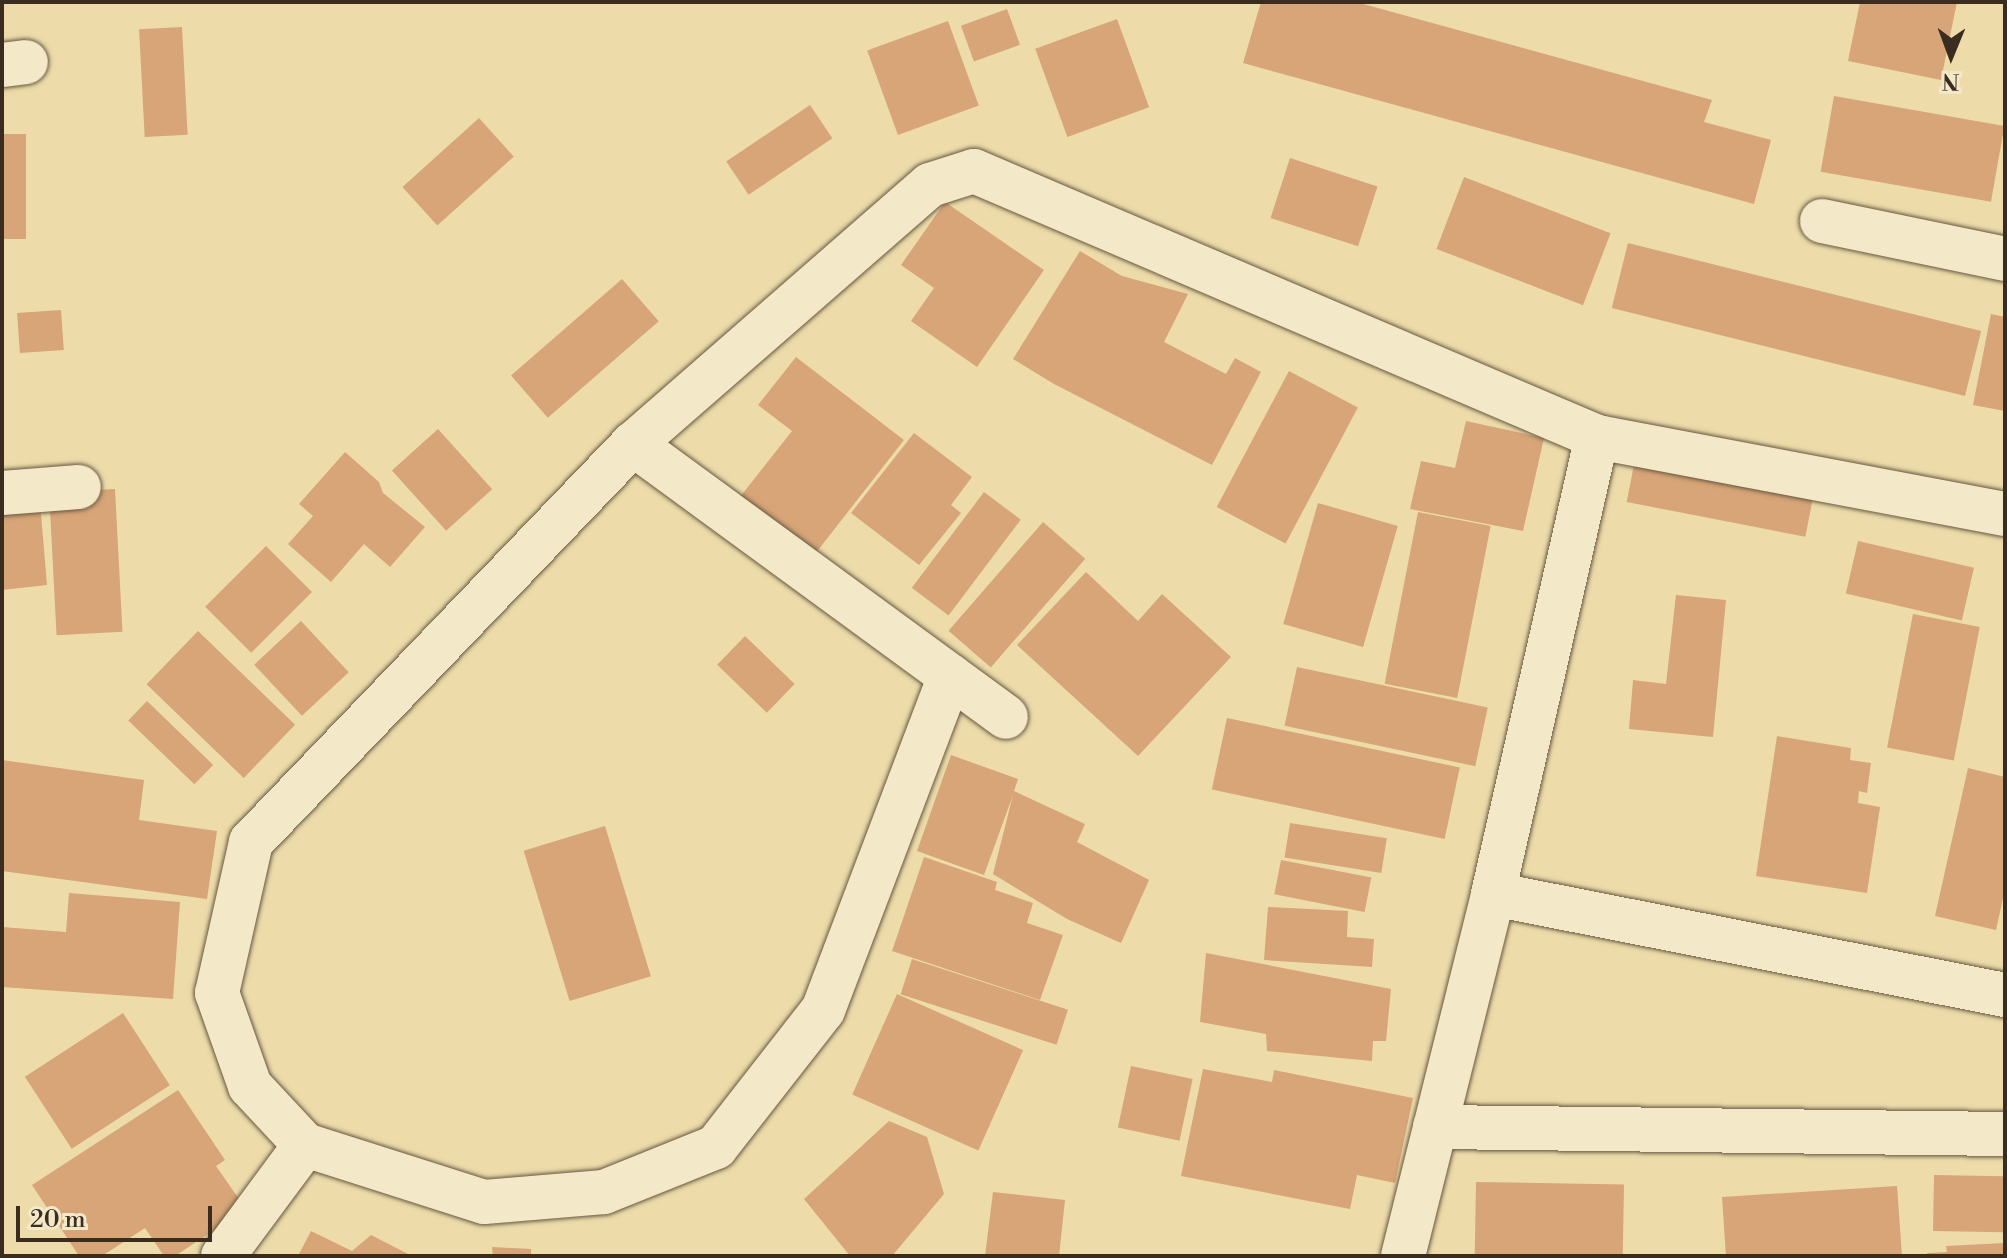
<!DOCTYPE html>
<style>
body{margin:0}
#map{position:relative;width:2007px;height:1258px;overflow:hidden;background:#eddca9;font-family:"Libre Bodoni",serif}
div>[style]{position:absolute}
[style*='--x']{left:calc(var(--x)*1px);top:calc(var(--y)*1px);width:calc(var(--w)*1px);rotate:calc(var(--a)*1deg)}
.building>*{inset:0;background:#d7a577;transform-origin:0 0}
.roads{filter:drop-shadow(0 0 2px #685842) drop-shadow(0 0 2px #685842)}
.minor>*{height:44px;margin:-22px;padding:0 22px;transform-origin:22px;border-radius:22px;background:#f3e8c7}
span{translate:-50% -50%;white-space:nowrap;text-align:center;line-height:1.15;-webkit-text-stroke:7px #f3e8c7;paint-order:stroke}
.frame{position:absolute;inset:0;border:4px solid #3b2c20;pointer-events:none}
.north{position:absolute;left:1911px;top:16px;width:80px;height:80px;-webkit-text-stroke:6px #f3e8c7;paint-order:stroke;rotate:181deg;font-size:22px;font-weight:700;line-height:32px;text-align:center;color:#3b2c20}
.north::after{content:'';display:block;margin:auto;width:28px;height:36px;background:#3b2c20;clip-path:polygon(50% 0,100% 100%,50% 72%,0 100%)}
.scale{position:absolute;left:16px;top:1206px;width:196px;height:36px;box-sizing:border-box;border:4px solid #3b2c20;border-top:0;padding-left:10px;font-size:24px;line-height:28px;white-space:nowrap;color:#3b2c20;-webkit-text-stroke:6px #f3e8c7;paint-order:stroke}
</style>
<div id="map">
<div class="building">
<div style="clip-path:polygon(1261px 2px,1356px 2px,1712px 100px,1704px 122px,1771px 140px,1754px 204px,1243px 63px)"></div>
<div style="clip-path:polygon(1860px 2px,1957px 2px,1941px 80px,1848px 61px)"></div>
<div style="left:1007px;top:9px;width:38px;height:49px;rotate:70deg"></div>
<div style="left:1117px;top:19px;width:94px;height:87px;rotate:70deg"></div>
<div style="left:948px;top:21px;width:90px;height:86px;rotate:70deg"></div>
<div style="left:182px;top:27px;width:108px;height:43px;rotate:87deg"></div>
<div style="left:1834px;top:96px;width:173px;height:77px;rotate:10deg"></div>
<div style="left:810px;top:105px;width:40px;height:101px;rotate:56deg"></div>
<div style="left:479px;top:118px;width:52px;height:103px;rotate:48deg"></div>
<div style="left:2px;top:134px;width:24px;height:105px"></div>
<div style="left:1290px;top:158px;width:92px;height:63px;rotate:18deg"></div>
<div style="left:1464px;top:177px;width:157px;height:77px;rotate:21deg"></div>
<div style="clip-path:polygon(945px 202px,1044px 270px,977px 367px,911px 321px,934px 288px,901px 265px)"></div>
<div style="left:1628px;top:243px;width:364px;height:67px;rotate:14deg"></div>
<div style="clip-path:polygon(1080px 251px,1122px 276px,1188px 294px,1164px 342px,1226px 374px,1235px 358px,1261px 372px,1212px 465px,1054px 384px,1013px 359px)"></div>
<div style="left:622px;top:279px;width:56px;height:147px;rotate:49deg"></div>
<div style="left:61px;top:310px;width:40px;height:44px;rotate:86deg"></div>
<div style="clip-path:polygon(1991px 314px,2005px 317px,2005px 411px,1973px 405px)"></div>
<div style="clip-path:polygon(796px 357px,904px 440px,815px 554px,740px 497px,792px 431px,758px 405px)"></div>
<div style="left:1289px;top:371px;width:78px;height:154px;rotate:28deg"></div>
<div style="clip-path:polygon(1466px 421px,1544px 438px,1523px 531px,1410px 509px,1421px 461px,1455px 468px)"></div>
<div style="left:438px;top:429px;width:81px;height:62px;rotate:48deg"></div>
<div style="clip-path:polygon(914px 433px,972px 477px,951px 505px,961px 513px,919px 565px,851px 513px)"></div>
<div style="left:1637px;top:449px;width:182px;height:54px;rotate:11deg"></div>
<div style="clip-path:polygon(345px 452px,379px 482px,383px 493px,425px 527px,390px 567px,364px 544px,331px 582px,288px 544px,313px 516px,299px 504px)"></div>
<div style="left:115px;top:489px;width:143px;height:66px;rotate:87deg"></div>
<div style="left:984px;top:492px;width:46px;height:120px;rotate:37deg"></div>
<div style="clip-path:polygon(40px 502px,47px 585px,2px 590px,2px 505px)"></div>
<div style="left:1318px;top:503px;width:83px;height:126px;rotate:16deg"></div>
<div style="left:1418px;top:512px;width:74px;height:175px;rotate:11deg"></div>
<div style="left:1043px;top:522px;width:56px;height:144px;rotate:41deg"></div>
<div style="left:1858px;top:541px;width:119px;height:54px;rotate:13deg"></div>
<div style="left:266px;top:546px;width:65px;height:86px;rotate:45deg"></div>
<div style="clip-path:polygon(1086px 572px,1138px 621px,1162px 594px,1231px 657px,1138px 756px,1017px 645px)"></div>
<div style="clip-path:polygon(1676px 595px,1726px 600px,1713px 737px,1629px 729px,1633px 680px,1666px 684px)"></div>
<div style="left:1913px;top:614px;width:68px;height:136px;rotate:11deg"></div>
<div style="left:301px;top:621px;width:70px;height:64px;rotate:47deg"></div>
<div style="left:198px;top:631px;width:135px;height:74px;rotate:44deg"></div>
<div style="left:745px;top:636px;width:69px;height:40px;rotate:44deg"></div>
<div style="left:1297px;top:667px;width:195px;height:60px;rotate:12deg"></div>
<div style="left:147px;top:701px;width:92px;height:27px;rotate:44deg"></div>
<div style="left:1227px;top:718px;width:238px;height:73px;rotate:12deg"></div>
<div style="clip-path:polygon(1777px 736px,1851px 748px,1850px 760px,1871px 763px,1867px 793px,1859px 791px,1858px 803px,1880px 807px,1867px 893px,1756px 876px)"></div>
<div style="clip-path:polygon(951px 755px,1018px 779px,1014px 791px,1085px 824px,1077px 842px,1149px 880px,1121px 943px,1067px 919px,993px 874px,1013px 795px,984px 875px,917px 851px)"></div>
<div style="clip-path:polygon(2px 760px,144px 780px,139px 820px,217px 831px,207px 899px,2px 871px)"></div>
<div style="clip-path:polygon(1968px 768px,2005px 777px,2005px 889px,1996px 930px,1935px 916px)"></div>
<div style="left:1290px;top:823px;width:98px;height:35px;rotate:9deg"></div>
<div style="left:605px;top:826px;width:157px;height:85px;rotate:73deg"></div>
<div style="clip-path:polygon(924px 857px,997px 882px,995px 890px,1033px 903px,1027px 923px,1063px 935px,1040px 1000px,892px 951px)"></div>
<div style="left:1281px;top:860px;width:92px;height:35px;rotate:11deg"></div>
<div style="clip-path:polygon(69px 893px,180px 902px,173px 999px,2px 987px,2px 927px,66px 932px)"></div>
<div style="clip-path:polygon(1268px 907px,1348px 911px,1347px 937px,1374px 939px,1372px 967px,1264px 960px)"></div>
<div style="clip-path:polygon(1206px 953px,1391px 989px,1386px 1041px,1373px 1041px,1372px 1061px,1267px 1051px,1266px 1034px,1200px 1022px)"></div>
<div style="left:912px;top:959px;width:164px;height:37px;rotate:18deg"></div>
<div style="left:897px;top:994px;width:138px;height:110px;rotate:24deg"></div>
<div style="left:123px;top:1013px;width:86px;height:117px;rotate:57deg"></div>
<div style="left:1131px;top:1066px;width:63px;height:63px;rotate:12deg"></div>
<div style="clip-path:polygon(1203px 1069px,1272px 1082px,1274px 1070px,1413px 1098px,1395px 1183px,1357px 1175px,1350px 1209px,1181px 1176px)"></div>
<div style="clip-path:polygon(178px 1090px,225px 1160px,216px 1166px,246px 1209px,175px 1256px,164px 1256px,145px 1228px,102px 1256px,79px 1256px,32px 1185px)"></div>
<div style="clip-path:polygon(889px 1121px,927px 1137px,944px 1194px,892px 1256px,850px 1256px,804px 1199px)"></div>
<div style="left:1934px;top:1175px;width:71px;height:56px;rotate:1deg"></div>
<div style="left:1476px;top:1182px;width:148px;height:74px;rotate:1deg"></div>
<div style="clip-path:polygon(1897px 1186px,1902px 1256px,1726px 1256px,1722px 1197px)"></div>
<div style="clip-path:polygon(993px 1192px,1065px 1200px,1059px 1256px,985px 1256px)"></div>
<div style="clip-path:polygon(311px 1231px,352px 1251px,371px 1235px,412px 1256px,298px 1256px)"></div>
<div style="clip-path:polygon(2005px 1243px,2005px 1256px,1928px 1256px,1927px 1253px,1947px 1252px,1946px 1246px)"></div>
<div style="clip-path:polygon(492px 1247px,531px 1249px,531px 1256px,493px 1256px)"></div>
</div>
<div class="roads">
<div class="minor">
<div style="--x:2;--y:65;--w:24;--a:-7"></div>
<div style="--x:1822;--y:221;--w:187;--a:11.7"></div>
<div style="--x:633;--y:444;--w:462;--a:36.2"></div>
<div style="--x:2;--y:493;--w:77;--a:-4.5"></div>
<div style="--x:950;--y:676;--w:357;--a:110.8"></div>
<div style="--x:823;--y:1010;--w:174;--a:128"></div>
<div style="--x:716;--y:1147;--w:121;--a:158.1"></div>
<div style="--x:604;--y:1192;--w:120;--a:175.2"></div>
<div style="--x:484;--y:1202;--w:188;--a:-162.3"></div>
<div style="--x:305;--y:1145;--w:81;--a:-133"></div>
<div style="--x:250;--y:1086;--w:99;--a:-109.5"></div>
<div style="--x:217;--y:993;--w:155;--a:-77.3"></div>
<div style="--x:251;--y:842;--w:552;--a:-46.18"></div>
<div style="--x:633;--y:444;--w:394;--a:-41.1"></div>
<div style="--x:930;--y:185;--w:46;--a:-17.7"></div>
<div style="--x:974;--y:171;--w:677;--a:23.12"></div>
<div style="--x:1597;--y:437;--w:415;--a:10.7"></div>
<div style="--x:1493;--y:894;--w:522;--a:11.16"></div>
<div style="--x:1435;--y:1127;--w:570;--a:0.7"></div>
<div style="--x:223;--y:1256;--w:138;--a:-53.5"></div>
<div style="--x:1403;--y:1256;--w:373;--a:-76"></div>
<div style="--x:1493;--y:894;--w:469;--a:-77.2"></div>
</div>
</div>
<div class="frame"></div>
<div class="north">N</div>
<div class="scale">20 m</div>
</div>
